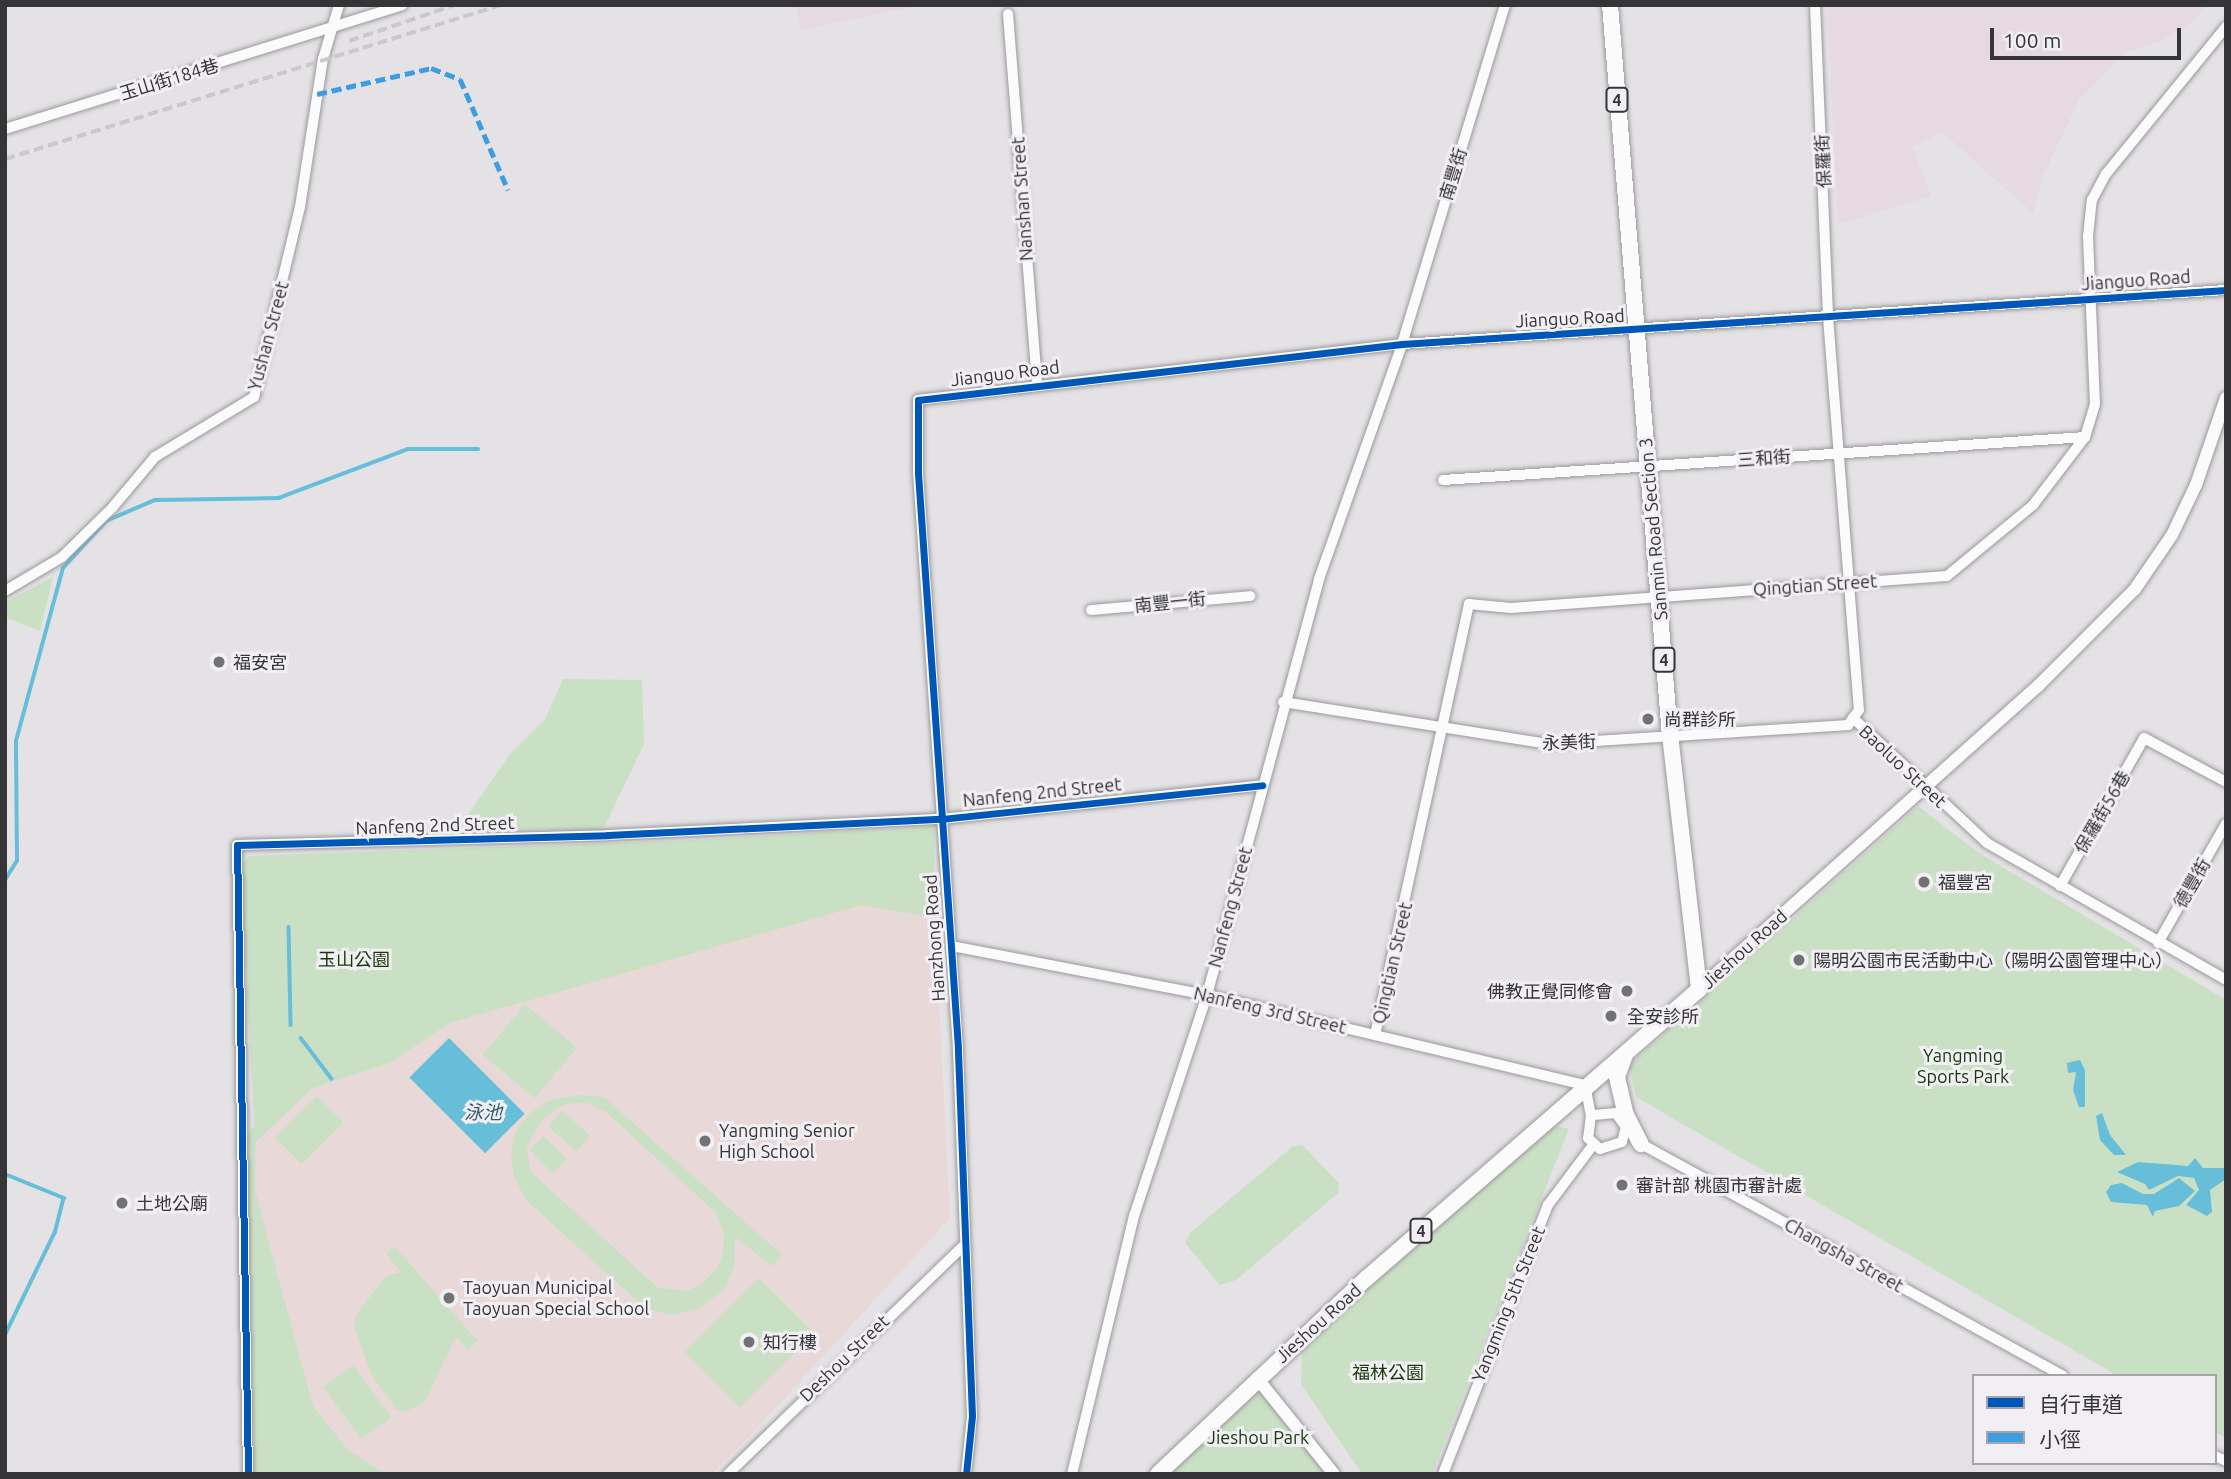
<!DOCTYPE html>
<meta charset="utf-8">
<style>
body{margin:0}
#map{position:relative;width:2231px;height:1479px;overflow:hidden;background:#e4e2e5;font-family:Ubuntu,"Noto Sans TC",sans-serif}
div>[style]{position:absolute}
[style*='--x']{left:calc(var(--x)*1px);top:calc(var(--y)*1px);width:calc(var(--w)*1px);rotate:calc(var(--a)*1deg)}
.industrial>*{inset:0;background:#e6d9e2}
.education>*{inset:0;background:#e8d9d8}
.green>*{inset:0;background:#cae0c5;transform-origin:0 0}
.water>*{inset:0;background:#66bed8;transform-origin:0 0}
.stream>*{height:3.5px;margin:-1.75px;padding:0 1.75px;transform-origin:1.75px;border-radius:1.75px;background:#66bed8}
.roads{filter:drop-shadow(0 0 2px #9b999c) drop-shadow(0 0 2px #9b999c)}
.minor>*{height:10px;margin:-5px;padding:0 5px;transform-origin:5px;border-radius:5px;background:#fbfbfb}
.tertiary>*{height:12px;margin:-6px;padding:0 6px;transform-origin:6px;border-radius:6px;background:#fbfbfb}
.primary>*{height:16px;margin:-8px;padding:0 8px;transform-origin:8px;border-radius:8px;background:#fbfbfb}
.rail>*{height:3.5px;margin-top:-1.75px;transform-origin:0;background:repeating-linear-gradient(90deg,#cac8ca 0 10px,transparent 0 15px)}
.quiet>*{height:5px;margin-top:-2.5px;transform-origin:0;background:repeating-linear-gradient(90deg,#3e9de2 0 10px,transparent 0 15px)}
.cycleway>*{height:7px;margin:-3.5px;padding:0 3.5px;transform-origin:3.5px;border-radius:3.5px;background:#0057b8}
.dots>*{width:19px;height:19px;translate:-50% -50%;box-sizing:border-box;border:4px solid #f2eff4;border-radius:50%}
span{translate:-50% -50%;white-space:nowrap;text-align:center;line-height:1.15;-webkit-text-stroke:6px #f2eff4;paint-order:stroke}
.shield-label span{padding:2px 5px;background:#f2eff4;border:2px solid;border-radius:5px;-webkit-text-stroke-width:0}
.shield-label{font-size:16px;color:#353436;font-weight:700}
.street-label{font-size:18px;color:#353436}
.poi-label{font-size:18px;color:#353436}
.left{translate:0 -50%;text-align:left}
.right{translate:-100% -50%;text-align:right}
.park-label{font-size:18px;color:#133907}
.water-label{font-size:19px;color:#2c5d6d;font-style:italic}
.frame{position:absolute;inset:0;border:7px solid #353436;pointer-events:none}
.legend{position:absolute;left:1972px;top:1374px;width:245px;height:91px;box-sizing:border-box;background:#f2eff4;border:2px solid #a6a4a8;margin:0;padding:9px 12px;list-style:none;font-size:21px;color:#353436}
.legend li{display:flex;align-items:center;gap:14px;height:35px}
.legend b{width:35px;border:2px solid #a6a4a8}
.scale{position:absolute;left:1990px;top:28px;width:191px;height:32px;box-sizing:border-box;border:4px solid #353436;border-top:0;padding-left:9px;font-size:21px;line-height:24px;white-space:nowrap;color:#353436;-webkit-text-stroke:5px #f2eff4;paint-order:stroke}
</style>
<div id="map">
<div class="industrial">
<div style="clip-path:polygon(796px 5px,919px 5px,801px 30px)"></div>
<div style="clip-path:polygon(1827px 5px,2205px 5px,2194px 21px,2161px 41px,2124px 53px,2079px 100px,2042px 178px,2033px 213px,1942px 132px,1913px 147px,1931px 196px,1838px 224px)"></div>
</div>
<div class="education">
<div style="clip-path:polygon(862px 904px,935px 918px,950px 1218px,748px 1438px,712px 1474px,385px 1474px,348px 1450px,313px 1406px,255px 1190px,256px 1142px,313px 1088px,390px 1063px,450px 1023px)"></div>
</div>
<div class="green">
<div style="clip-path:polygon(53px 577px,40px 631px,5px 617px,5px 602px)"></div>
<div style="clip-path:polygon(563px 679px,642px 680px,644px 744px,603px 830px,458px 829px,510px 754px,545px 719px)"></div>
<div style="clip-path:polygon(1918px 806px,1979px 853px,2226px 1000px,2226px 1438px,2215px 1432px,2215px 1376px,2118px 1376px,1636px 1097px,1629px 1065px)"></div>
<div style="clip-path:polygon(934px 826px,935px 918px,862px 905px,450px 1023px,390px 1063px,313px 1088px,256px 1142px,255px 1190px,313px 1406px,348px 1450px,385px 1474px,254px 1474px,246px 1138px,254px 1125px,241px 867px,248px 856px,695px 840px)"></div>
<div style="left:525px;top:1004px;width:68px;height:66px;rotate:40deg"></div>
<div style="clip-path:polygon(evenodd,579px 1095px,604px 1097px,782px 1255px,772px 1266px,735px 1237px,735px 1264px,725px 1289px,700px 1308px,673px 1315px,646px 1309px,526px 1200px,513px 1175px,511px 1151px,517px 1129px,529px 1114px,550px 1100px,579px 1095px,587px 1103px,606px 1112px,715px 1212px,724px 1233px,723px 1252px,717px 1269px,701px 1284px,687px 1291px,658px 1288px,530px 1171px,527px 1146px,543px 1119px,564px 1104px,587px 1103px)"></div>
<div style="left:317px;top:1096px;width:37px;height:59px;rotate:45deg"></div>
<div style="left:562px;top:1111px;width:37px;height:21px;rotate:41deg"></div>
<div style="clip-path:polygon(1545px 1123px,1569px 1129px,1432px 1474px,1362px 1474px,1301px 1384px,1302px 1347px)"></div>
<div style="left:543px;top:1136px;width:33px;height:20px;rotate:44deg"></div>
<div style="clip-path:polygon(1302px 1145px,1339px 1183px,1338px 1193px,1236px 1280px,1220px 1285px,1185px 1243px,1190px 1233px,1292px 1147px)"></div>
<div style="clip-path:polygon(394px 1246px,478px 1341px,468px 1350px,456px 1337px,424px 1403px,404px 1412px,397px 1410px,372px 1376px,354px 1327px,356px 1315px,386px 1276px,401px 1272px,386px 1254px)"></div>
<div style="left:759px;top:1278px;width:78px;height:105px;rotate:45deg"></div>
<div style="left:353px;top:1365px;width:65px;height:37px;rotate:54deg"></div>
<div style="clip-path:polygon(1263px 1380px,1330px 1474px,1166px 1474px)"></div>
</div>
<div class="water">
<div style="left:449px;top:1038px;width:107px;height:56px;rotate:45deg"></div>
<div style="clip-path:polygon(2080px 1060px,2085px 1070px,2085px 1107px,2079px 1107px,2073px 1090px,2076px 1072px,2068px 1073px,2067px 1063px)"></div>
<div style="clip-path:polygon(2102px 1113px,2110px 1135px,2126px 1155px,2114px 1155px,2100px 1140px,2096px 1116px)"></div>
<div style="clip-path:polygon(2195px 1158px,2203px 1168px,2226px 1168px,2226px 1179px,2210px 1190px,2212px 1212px,2207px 1216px,2186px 1205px,2199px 1190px,2194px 1178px,2178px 1176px,2149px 1190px,2145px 1184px,2117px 1172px,2138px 1162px,2188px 1166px)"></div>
<div style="clip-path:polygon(2179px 1178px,2195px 1191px,2179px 1206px,2155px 1211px,2153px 1217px,2147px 1205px,2111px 1202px,2106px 1192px,2111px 1185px,2122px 1183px,2143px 1194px,2154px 1194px)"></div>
</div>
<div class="stream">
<div style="--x:5;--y:880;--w:22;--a:-58"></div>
<div style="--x:17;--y:861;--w:120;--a:-90.5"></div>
<div style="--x:16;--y:741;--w:179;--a:-74.8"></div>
<div style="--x:63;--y:568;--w:64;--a:-47.5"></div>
<div style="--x:106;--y:521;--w:53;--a:-23.2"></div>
<div style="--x:155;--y:500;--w:124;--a:-0.9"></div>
<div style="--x:279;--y:498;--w:138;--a:-20.8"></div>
<div style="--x:408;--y:449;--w:70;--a:0"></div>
<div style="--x:289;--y:927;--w:98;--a:88.8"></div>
<div style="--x:301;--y:1038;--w:51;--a:52.9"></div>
<div style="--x:5;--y:1174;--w:64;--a:22.1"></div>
<div style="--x:64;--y:1198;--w:36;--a:104"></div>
<div style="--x:55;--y:1233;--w:114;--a:115.9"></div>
</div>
<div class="roads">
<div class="minor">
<div style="--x:1815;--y:5;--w:312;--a:87.6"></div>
<div style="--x:1828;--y:317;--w:394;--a:85.5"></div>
<div style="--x:1859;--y:710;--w:10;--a:127"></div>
<div style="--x:1853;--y:718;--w:183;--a:43"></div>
<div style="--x:1987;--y:843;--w:275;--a:29.8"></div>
<div style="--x:1008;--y:14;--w:371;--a:85.5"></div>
<div style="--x:5;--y:129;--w:416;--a:-17.3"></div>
<div style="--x:1443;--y:480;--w:643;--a:-3.83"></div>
<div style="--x:5;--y:591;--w:66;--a:-30.8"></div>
<div style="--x:62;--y:557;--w:70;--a:-44.4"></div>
<div style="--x:112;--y:508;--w:67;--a:-49.9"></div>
<div style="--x:155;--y:457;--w:116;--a:-31.2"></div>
<div style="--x:254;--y:397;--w:195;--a:-76.4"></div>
<div style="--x:300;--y:207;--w:150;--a:-81.2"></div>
<div style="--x:323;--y:59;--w:56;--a:-73.5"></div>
<div style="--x:1091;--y:610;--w:160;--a:-5"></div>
<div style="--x:1283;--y:702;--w:268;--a:9"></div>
<div style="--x:1548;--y:744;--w:301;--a:-3.6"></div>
<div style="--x:1848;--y:725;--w:9;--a:-54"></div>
<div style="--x:2060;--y:886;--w:170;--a:-60.4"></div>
<div style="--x:2144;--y:738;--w:93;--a:28.2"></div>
<div style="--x:2158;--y:943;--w:137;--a:-60.3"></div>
<div style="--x:952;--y:946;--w:260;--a:10.9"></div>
<div style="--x:1207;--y:995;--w:389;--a:13.4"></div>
<div style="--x:1585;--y:1085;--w:31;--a:79"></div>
<div style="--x:1591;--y:1115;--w:23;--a:97"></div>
<div style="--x:1588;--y:1138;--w:16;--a:43"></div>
<div style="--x:1600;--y:1149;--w:23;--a:-18"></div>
<div style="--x:1622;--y:1142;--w:16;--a:-75"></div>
<div style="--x:1626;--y:1127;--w:17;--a:-126"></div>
<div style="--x:1616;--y:1113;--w:25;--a:175"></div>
<div style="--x:1375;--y:1035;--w:441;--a:-77.7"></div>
<div style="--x:1469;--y:604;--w:42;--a:5.4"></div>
<div style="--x:1511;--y:608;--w:437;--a:-4.2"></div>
<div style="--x:1947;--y:576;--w:112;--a:-39.5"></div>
<div style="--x:2033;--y:505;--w:86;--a:-52.6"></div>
<div style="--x:2085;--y:437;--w:34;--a:-73"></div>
<div style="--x:2095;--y:404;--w:168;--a:-92.4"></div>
<div style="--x:2088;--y:236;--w:36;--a:-84"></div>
<div style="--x:2092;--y:200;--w:30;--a:-62"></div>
<div style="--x:2106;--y:174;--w:190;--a:-50.8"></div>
<div style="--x:1636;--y:1141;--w:487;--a:28.8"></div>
<div style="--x:2215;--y:1456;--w:12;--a:24"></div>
<div style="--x:248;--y:1474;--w:629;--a:-91"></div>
<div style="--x:237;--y:845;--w:371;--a:-1.5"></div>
<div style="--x:608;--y:835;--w:333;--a:-2.8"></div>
<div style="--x:941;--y:819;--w:323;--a:-6"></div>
<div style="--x:728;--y:1474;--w:327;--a:-44.1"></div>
<div style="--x:966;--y:1474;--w:58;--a:-84.1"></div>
<div style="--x:972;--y:1416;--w:368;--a:-92.2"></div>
<div style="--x:958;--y:1048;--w:576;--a:-93.98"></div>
<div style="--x:918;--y:473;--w:73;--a:-90"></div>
<div style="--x:918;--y:400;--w:487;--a:-6.6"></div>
<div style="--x:1402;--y:344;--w:826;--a:-3.75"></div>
<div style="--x:1072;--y:1474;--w:265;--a:-76.5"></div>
<div style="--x:1134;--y:1216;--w:233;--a:-71.7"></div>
<div style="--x:1207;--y:995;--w:431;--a:-74.9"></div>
<div style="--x:1319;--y:579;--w:249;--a:-70.5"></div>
<div style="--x:1402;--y:344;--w:354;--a:-73.1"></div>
<div style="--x:1443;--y:1474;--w:289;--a:-68.7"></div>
<div style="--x:1548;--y:1205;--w:75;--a:-53.1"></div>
</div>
<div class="tertiary">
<div style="--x:1699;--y:989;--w:455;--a:-41.8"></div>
<div style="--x:2038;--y:686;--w:137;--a:-45"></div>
<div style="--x:2135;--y:589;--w:65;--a:-55.6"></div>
<div style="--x:2172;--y:535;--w:55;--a:-64.4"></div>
<div style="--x:2196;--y:485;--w:92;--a:-71"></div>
<div style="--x:1257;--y:1378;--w:123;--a:51.3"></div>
</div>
<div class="primary">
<div style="--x:1625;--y:1055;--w:23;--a:110"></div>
<div style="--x:1617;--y:1077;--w:37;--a:77"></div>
<div style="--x:1625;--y:1113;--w:35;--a:63"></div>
<div style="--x:1158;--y:1474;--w:287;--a:-43.2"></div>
<div style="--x:1367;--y:1278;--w:440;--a:-41"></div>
<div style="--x:1699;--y:989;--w:255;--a:-96.5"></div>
<div style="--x:1670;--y:736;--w:733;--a:-94.69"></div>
</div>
</div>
<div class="rail">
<div style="--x:349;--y:41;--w:111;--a:-18.9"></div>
<div style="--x:5;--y:159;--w:519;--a:-17.25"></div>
</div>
<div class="quiet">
<div style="--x:317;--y:94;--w:117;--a:-12.8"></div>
<div style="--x:431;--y:68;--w:31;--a:21"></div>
<div style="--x:460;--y:79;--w:121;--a:66.6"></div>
</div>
<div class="cycleway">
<div style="--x:248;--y:1474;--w:629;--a:-91"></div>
<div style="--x:237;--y:845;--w:371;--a:-1.5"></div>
<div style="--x:608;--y:835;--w:333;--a:-2.8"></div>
<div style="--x:941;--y:819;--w:323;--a:-6"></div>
<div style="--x:966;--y:1474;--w:58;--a:-84.1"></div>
<div style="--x:972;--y:1416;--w:368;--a:-92.2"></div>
<div style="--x:958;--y:1048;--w:576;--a:-93.98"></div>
<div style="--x:918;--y:473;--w:73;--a:-90"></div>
<div style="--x:918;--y:400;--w:487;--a:-6.6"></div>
<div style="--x:1402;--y:344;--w:826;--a:-3.75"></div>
</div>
<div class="dots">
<div style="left:219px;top:662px;background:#727173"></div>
<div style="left:1648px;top:719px;background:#727173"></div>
<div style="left:1924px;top:882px;background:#727173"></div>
<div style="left:1799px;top:960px;background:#727173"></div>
<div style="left:1627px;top:991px;background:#727173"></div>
<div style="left:1611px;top:1016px;background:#727173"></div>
<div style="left:705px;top:1141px;background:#727173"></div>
<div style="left:1622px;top:1185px;background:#727173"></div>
<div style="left:122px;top:1203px;background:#727173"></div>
<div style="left:449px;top:1298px;background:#727173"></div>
<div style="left:749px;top:1342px;background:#727173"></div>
</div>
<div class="shield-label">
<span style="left:1617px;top:100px">4</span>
<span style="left:1664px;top:660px">4</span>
<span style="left:1421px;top:1231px">4</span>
</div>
<div class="street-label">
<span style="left:169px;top:79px;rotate:-17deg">玉山街184巷</span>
<span style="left:1823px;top:161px;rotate:-93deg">保羅街</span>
<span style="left:1453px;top:174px;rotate:-73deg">南豐街</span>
<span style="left:1022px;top:199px;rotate:-94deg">Nanshan Street</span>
<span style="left:2136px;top:280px;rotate:-4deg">Jianguo Road</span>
<span style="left:1570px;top:318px;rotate:-3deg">Jianguo Road</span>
<span style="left:268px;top:336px;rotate:-75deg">Yushan Street</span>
<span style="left:1005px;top:373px;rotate:-7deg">Jianguo Road</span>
<span style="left:1764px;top:458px;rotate:-4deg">三和街</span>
<span style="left:1653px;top:529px;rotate:-95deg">Sanmin Road Section 3</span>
<span style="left:1815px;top:585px;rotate:-4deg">Qingtian Street</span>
<span style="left:1170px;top:602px;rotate:-6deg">南豐一街</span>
<span style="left:1569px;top:742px;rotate:-2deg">永美街</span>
<span style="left:1903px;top:766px;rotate:43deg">Baoluo Street</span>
<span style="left:1042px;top:792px;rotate:-6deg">Nanfeng 2nd Street</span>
<span style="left:2102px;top:812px;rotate:-60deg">保羅街56巷</span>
<span style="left:435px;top:825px;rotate:-2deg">Nanfeng 2nd Street</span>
<span style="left:2192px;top:883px;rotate:-60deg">德豐街</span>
<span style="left:1230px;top:907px;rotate:-75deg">Nanfeng Street</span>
<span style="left:934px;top:938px;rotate:-94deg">Hanzhong Road</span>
<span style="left:1744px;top:949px;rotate:-42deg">Jieshou Road</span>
<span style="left:1392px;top:963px;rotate:-77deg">Qingtian Street</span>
<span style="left:1270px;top:1010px;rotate:13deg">Nanfeng 3rd Street</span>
<span style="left:1844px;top:1255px;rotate:29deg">Changsha Street</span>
<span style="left:1508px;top:1304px;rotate:-68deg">Yangming 5th Street</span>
<span style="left:1318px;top:1323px;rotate:-42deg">Jieshou Road</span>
<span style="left:844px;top:1358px;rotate:-44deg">Deshou Street</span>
</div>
<div class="poi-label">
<span class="left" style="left:233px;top:662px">福安宮</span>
<span class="left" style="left:1664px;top:719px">尚群診所</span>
<span class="left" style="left:1938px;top:882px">福豐宮</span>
<span class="left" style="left:1813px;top:960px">陽明公園市民活動中心（陽明公園管理中心）</span>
<span class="right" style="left:1613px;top:991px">佛教正覺同修會</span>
<span class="left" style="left:1627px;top:1016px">全安診所</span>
<span class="left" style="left:719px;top:1141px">Yangming Senior<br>High School</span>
<span class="left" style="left:1636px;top:1185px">審計部 桃園市審計處</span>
<span class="left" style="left:136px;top:1203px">土地公廟</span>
<span class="left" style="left:463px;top:1298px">Taoyuan Municipal<br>Taoyuan Special School</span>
<span class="left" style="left:763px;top:1342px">知行樓</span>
</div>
<div class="park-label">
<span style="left:354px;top:959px">玉山公園</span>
<span style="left:1963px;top:1066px">Yangming<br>Sports Park</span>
<span style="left:1388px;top:1372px">福林公園</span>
<span style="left:1258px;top:1437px">Jieshou Park</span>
</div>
<div class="water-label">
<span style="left:483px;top:1113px">泳池</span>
</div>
<div class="frame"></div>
<ul class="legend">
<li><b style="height:9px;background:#0057b8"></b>自行車道</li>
<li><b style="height:9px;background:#3e9de2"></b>小徑</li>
</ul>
<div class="scale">100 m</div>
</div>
